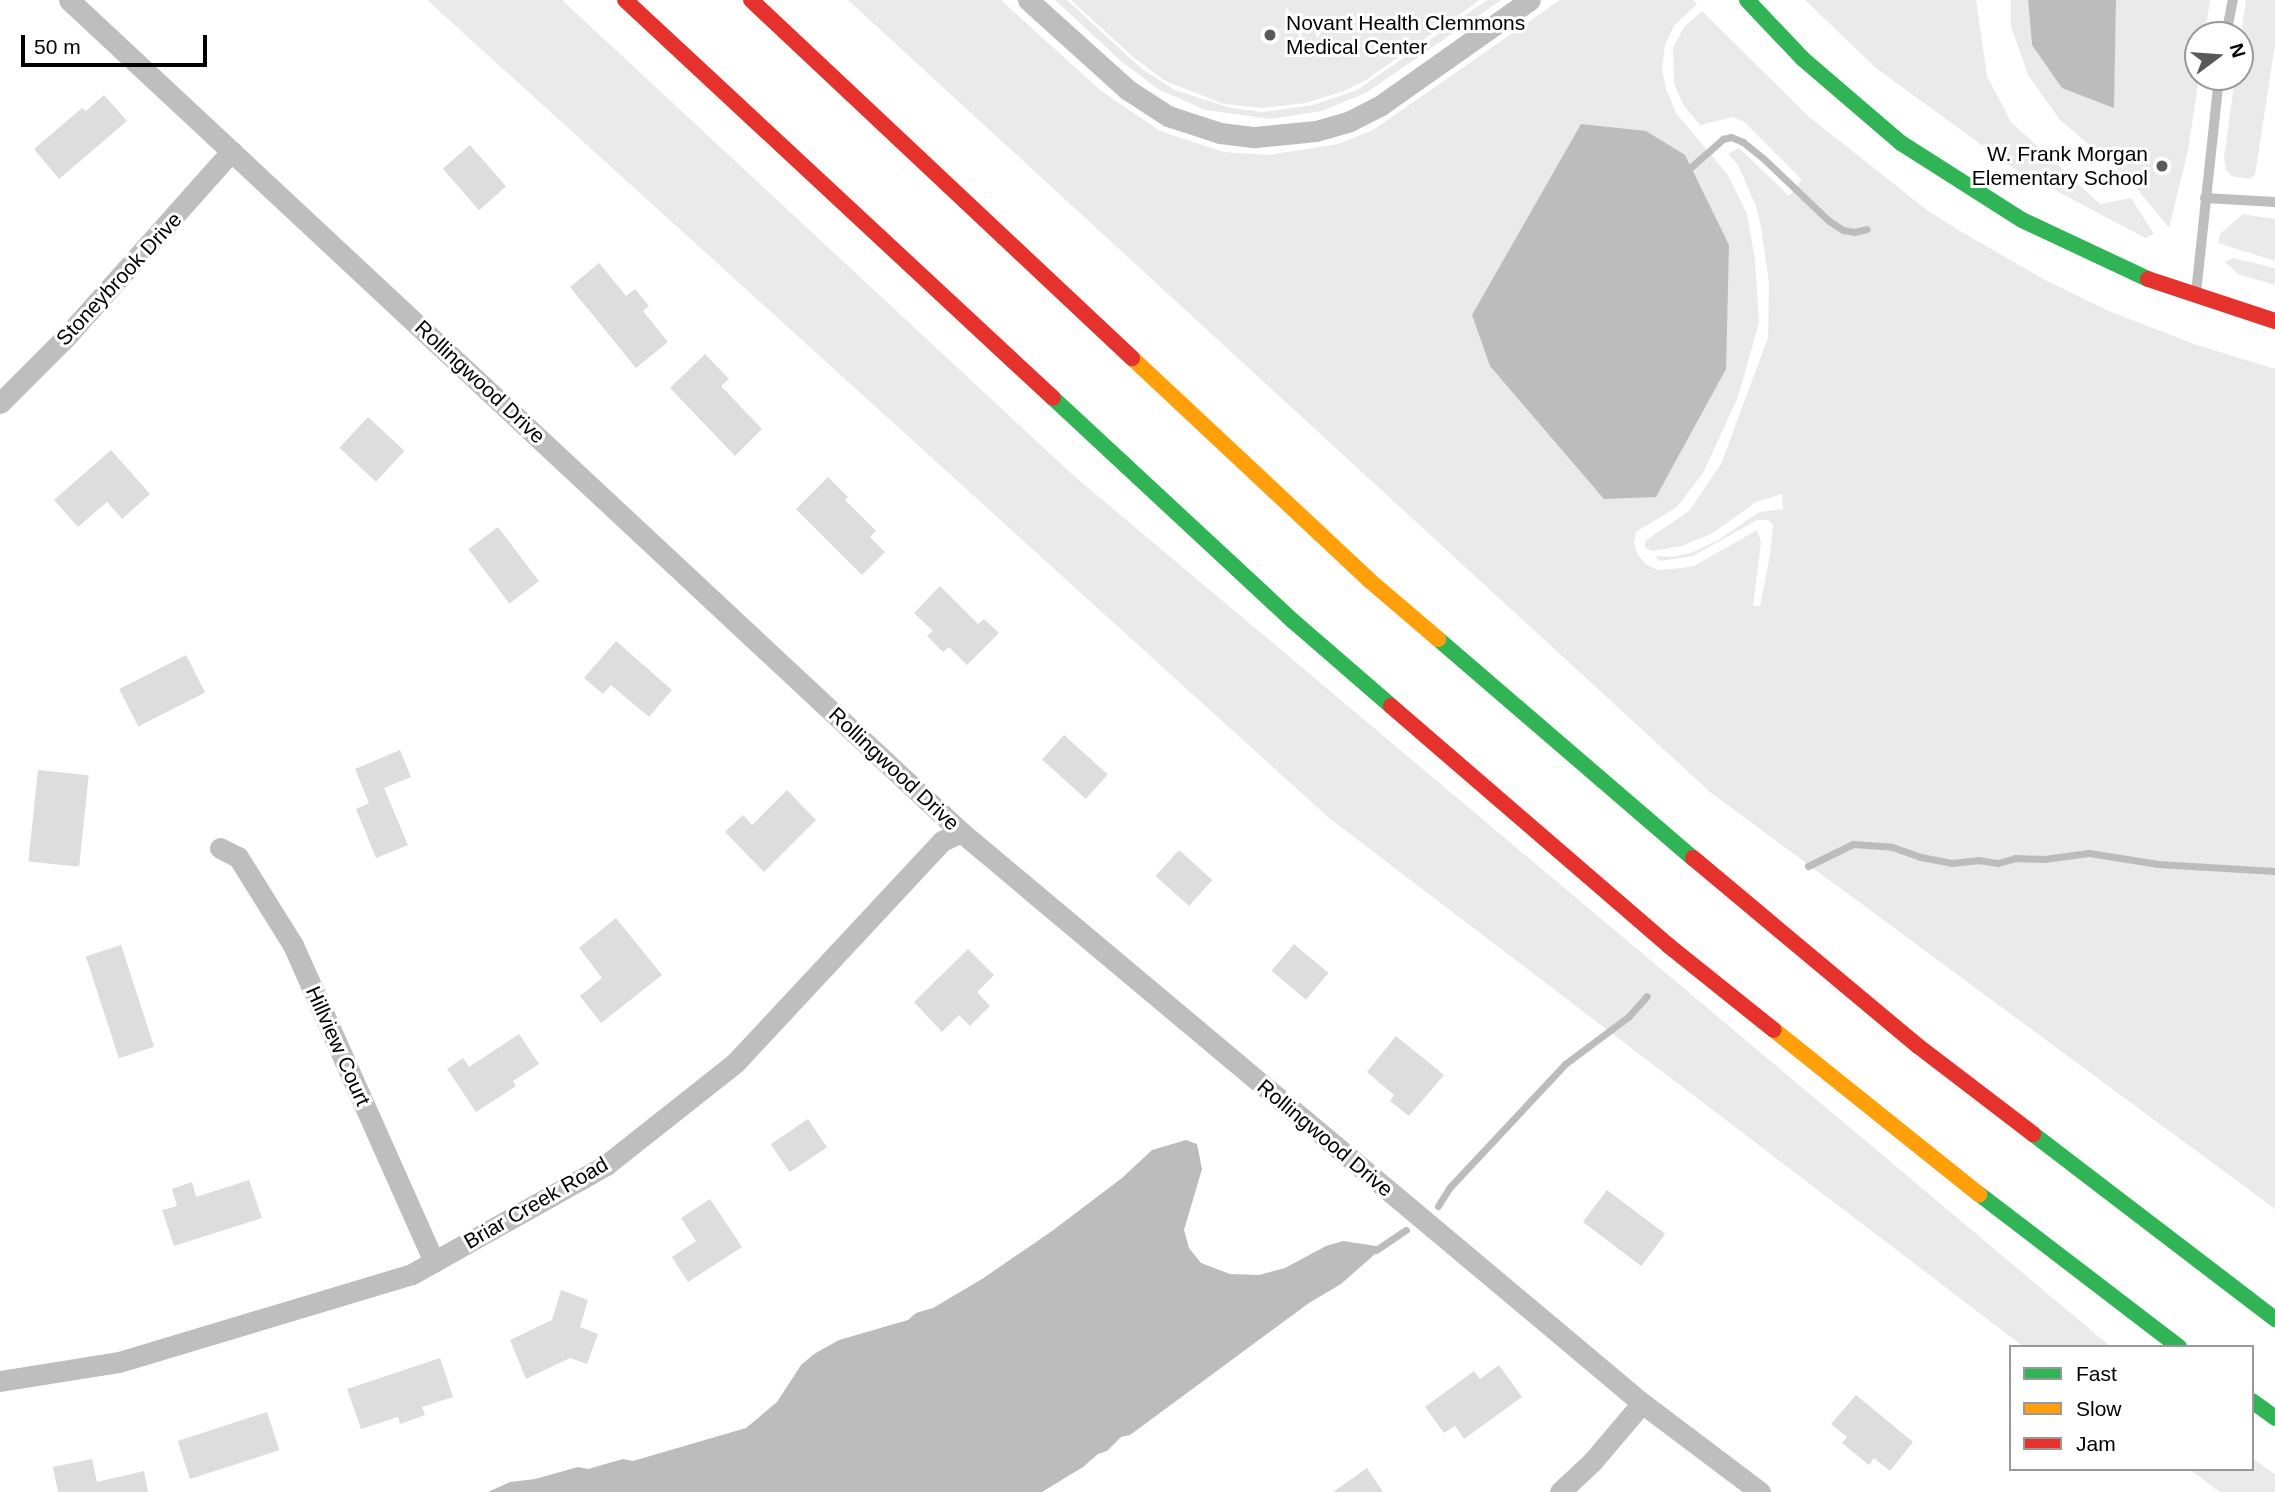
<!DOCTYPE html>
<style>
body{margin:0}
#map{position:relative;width:2275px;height:1492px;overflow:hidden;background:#fff;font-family:Helvetica,sans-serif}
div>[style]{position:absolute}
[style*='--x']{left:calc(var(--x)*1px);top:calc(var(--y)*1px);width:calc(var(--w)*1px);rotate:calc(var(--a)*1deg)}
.green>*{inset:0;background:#eaeaea}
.water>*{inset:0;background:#bcbcbc}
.stream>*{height:7px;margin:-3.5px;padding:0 3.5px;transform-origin:3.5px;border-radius:3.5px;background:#bcbcbc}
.building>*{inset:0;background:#ddd;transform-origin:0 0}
.lane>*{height:10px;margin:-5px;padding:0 5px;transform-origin:5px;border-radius:5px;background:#bebebe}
.street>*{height:21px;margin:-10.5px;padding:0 10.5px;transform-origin:10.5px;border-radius:10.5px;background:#bebebe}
.fast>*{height:16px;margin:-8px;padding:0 8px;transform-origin:8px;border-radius:8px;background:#30b455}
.slow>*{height:16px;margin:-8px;padding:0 8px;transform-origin:8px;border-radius:8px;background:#ff9f0a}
.jam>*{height:16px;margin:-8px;padding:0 8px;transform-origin:8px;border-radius:8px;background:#e5322d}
.dots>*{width:19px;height:19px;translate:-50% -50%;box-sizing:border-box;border:4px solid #fff;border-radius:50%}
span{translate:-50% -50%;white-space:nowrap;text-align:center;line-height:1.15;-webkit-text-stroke:6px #fff;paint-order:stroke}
.poi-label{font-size:21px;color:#000}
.left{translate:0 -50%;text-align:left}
.right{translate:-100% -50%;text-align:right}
.street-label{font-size:21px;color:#000}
.legend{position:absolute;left:2009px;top:1345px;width:245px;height:126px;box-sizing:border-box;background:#fff;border:2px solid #999;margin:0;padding:9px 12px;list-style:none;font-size:21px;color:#000}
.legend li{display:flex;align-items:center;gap:14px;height:35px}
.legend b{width:35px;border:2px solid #999}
.north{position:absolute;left:2184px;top:21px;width:70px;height:70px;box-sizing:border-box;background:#fff;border:2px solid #999;border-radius:50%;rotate:74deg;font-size:19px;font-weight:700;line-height:28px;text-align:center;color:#000}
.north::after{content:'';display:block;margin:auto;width:24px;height:32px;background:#595959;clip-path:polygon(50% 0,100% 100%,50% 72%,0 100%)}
.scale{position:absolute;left:21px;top:35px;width:186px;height:32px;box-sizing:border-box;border:4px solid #000;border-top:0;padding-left:9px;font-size:21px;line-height:24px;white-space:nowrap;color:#000;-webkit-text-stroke:5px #fff;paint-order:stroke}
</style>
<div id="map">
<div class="green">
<div style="clip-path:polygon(427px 0,562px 0,1074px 476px,2111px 1347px,2024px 1347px,1329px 818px)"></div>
<div style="clip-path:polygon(848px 0,1001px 0,1100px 90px,1160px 131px,1224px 152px,1268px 155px,1338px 144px,1373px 130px,1560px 0,1693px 0,1697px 4px,1674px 26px,1665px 45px,1662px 69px,1666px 89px,1676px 113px,1728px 175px,1747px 214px,1755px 260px,1759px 323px,1738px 397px,1703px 473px,1677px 507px,1636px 532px,1634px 544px,1638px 555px,1646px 564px,1657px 570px,1673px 569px,1694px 566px,1757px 530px,1761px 542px,1753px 606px,1760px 606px,1770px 555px,1773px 525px,1768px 520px,1757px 520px,1693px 556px,1660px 561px,1655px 556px,1673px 557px,1693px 552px,1720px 539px,1759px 512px,1783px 509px,1782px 494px,1756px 502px,1713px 533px,1682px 546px,1652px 551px,1645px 547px,1645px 541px,1689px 511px,1721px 464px,1768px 338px,1769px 283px,1761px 227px,1756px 206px,1738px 165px,1728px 154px,1739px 148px,1789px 196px,1802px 180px,1744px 122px,1733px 117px,1700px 125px,1684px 106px,1674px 84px,1673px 48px,1684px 27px,1702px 11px,1808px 116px,1927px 210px,1960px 231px,2047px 281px,2109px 311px,2194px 344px,2275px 369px,2275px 1209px,1710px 792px)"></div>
<div style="clip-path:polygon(1055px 0,1067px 0,1142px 69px,1175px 90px,1231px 108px,1262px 112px,1313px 105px,1357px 90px,1487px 0,1501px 0,1366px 93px,1322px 111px,1270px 119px,1205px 110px,1158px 89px,1122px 62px)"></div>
<div style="clip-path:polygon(1071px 0,1480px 0,1366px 80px,1344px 91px,1306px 103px,1262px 108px,1224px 104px,1165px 81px,1132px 56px)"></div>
<div style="clip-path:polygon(1805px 0,1976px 0,1987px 76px,2011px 122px,2100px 204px,2131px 198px,2154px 234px,2145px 238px,2013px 168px,1876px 68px)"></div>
<div style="clip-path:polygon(2011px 0,2028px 0,2032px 45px,2113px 108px,2116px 0,2210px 0,2205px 35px,2198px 35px,2199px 77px,2188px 151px,2169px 228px,2129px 179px,2060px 120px,2028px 75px,2011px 27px)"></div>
<div style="clip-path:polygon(2246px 0,2275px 0,2275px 45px,2255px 175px,2249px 179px,2232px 176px,2226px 170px,2224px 158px,2235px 77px,2240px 77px,2240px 41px)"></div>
<div style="clip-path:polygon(2243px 214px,2275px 219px,2275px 261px,2218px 243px,2220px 234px)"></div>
<div style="clip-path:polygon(2233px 258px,2275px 268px,2275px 285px,2238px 274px,2225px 262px)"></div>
<div style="clip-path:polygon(2252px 1458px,2275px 1474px,2275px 1492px,2220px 1492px,2189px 1469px,2252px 1469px)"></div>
</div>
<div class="water">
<div style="clip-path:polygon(2028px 0,2116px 0,2114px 108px,2062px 88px,2032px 45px)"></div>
<div style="clip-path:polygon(1581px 124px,1646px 131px,1685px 155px,1729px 245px,1726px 369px,1656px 497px,1604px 499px,1490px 366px,1472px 315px)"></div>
<div style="clip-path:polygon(1186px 1140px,1197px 1144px,1202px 1169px,1184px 1230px,1189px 1248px,1201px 1263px,1230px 1274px,1259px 1275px,1285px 1268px,1326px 1246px,1343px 1241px,1383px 1247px,1341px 1284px,1309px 1303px,1130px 1435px,1121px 1437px,1107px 1451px,1098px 1454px,1083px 1467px,1042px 1492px,488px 1492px,510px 1482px,535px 1479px,578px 1467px,588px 1469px,623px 1459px,633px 1461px,746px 1428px,777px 1402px,801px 1365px,814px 1354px,839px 1340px,908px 1320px,916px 1313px,933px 1308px,982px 1279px,1052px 1231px,1122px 1178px,1152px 1150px)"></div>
</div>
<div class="stream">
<div style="--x:1691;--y:167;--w:43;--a:-41.2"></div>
<div style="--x:1723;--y:139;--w:8;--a:-14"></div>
<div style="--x:1731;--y:137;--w:13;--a:23"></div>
<div style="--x:1743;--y:142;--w:28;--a:39"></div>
<div style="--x:1765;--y:160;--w:88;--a:43.6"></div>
<div style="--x:1829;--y:221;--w:17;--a:33"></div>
<div style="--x:1843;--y:230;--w:11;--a:10"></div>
<div style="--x:1854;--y:232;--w:13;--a:-13"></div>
<div style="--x:1808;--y:866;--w:50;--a:-26.1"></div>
<div style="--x:1853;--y:844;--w:39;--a:4"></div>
<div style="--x:1892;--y:847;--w:31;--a:19"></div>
<div style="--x:1921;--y:857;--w:31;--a:11"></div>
<div style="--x:1951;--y:863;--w:27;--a:-6"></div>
<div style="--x:1978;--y:860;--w:20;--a:9"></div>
<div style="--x:1998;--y:863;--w:18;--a:-16"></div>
<div style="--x:2015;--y:858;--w:29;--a:2"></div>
<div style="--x:2044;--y:859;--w:45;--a:-7.6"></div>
<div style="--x:2089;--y:853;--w:70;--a:9.1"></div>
<div style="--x:2158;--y:864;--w:117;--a:3.4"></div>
<div style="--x:1438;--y:1206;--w:22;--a:-58"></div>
<div style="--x:1450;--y:1187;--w:168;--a:-46.9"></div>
<div style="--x:1565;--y:1064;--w:79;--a:-36.7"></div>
<div style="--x:1628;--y:1017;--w:28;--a:-48"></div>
<div style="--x:1376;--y:1250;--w:36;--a:-34"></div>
</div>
<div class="building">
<div style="clip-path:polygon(104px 95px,127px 121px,59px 179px,34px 149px,82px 108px,86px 111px)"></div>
<div style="left:470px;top:145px;width:55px;height:36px;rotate:49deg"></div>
<div style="clip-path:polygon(599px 263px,626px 296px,635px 289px,649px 306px,643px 311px,668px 342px,636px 368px,570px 287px)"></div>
<div style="clip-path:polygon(705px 354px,729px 379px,721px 386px,762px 429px,735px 456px,670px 388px)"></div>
<div style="left:368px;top:417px;width:50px;height:42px;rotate:43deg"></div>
<div style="clip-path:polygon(111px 450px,150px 494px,122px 519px,107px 502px,78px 527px,54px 500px)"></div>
<div style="clip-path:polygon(828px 477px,848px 497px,845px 500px,876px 531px,870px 537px,885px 552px,862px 575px,796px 509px)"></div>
<div style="left:498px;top:527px;width:68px;height:37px;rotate:53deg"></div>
<div style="clip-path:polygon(940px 586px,978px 624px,984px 619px,999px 633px,967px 665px,949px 647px,943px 652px,927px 636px,933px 631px,914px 613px)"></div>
<div style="clip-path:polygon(616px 641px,672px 690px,649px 717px,611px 685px,603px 694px,584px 678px)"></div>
<div style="left:186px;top:655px;width:42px;height:75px;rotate:63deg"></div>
<div style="left:1064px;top:735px;width:59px;height:33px;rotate:42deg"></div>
<div style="clip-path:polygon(400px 750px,411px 777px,384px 788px,408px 845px,376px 858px,356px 809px,369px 803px,355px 769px)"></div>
<div style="left:38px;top:770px;width:51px;height:92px;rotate:6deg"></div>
<div style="clip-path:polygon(787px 790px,816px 820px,764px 872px,725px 832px,743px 815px,752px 825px)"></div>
<div style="left:1179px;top:850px;width:45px;height:35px;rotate:42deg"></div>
<div style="clip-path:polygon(616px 918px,662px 975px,601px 1023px,580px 996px,602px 978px,579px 948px)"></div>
<div style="left:1294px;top:944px;width:45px;height:35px;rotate:40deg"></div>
<div style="left:121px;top:945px;width:107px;height:37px;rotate:72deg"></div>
<div style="clip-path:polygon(968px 949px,994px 975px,977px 992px,990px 1006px,970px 1026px,959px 1015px,942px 1032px,914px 1002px)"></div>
<div style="clip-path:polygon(519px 1034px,539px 1064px,513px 1081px,516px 1086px,476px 1112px,447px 1069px,463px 1058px,469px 1067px)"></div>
<div style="clip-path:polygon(1396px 1036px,1444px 1075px,1409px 1116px,1390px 1101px,1394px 1095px,1367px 1072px)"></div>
<div style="left:808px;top:1119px;width:34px;height:45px;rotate:56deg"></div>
<div style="clip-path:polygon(249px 1180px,262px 1218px,174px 1246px,162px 1210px,177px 1206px,172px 1189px,192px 1182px,196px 1197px)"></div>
<div style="left:1607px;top:1190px;width:73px;height:40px;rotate:37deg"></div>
<div style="clip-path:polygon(710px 1199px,742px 1247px,688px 1282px,672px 1257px,696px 1241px,681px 1218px)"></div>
<div style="clip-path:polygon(561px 1290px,588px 1300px,580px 1327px,598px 1334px,587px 1364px,570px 1358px,526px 1379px,510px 1340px,552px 1320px)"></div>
<div style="clip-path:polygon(440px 1358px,453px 1397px,422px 1407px,425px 1415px,400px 1424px,398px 1417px,361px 1429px,347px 1389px)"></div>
<div style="clip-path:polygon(1499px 1365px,1522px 1397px,1464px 1439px,1455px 1426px,1444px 1433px,1425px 1407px,1474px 1371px,1480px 1379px)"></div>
<div style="clip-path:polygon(1856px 1395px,1913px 1442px,1890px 1471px,1874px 1458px,1869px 1465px,1842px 1443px,1847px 1437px,1831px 1424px)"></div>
<div style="left:267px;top:1412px;width:40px;height:94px;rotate:72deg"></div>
<div style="clip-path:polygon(92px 1459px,97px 1482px,144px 1471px,148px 1492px,58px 1492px,53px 1467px)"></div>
<div style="clip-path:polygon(1367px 1468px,1383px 1492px,1333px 1492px)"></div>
</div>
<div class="lane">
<div style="--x:2226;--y:35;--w:36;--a:-79"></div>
<div style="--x:2205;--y:198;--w:70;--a:3.3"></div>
<div style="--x:2196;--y:293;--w:217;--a:-83.9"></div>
</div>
<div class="street">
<div style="--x:69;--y:0;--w:1220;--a:43.01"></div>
<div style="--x:961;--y:832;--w:889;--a:39.98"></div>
<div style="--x:1642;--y:1403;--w:148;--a:37"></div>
<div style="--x:1028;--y:0;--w:135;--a:42"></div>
<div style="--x:1128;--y:90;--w:48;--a:33"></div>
<div style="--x:1168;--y:116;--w:55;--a:18.1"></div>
<div style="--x:1220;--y:133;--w:35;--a:7"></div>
<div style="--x:1255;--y:137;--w:61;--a:-5.6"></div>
<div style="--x:1316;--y:131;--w:35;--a:-16"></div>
<div style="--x:1350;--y:121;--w:35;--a:-27"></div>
<div style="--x:1381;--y:105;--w:182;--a:-35.2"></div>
<div style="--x:0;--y:403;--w:93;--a:-45"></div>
<div style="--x:66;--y:337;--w:249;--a:-48.3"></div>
<div style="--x:220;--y:848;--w:20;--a:27"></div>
<div style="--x:238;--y:857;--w:104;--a:58"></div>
<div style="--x:293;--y:945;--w:347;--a:66"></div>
<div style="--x:0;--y:1381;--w:121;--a:-9.1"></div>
<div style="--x:119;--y:1362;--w:306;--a:-16.7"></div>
<div style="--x:412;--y:1274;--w:223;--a:-29.3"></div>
<div style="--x:606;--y:1165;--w:164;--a:-38.3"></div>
<div style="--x:735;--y:1063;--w:304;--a:-47"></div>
<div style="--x:942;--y:841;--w:21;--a:-25"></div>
<div style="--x:1560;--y:1492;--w:44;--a:-43.2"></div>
<div style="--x:1592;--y:1462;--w:77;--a:-49.7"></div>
</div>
<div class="fast">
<div style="--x:1747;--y:0;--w:81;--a:46.5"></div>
<div style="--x:1803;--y:59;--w:129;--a:40.6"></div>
<div style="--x:1901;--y:143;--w:143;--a:32.5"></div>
<div style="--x:2022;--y:220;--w:139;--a:25.1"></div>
<div style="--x:1053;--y:398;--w:328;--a:42.9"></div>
<div style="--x:1293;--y:621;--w:130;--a:40.9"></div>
<div style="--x:1438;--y:639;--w:336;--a:40.7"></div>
<div style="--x:2033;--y:1134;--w:305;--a:37.4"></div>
<div style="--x:1979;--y:1194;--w:252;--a:37.4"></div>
<div style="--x:2252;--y:1401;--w:29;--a:36"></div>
</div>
<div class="slow">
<div style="--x:1132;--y:358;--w:325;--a:43.1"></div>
<div style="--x:1369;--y:580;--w:91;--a:40.5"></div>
<div style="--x:1774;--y:1030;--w:263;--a:38.7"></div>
</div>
<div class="jam">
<div style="--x:625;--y:0;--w:584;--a:42.92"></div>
<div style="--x:751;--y:0;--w:523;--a:43.22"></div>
<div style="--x:2148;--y:279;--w:134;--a:18.3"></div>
<div style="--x:1391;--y:706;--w:367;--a:40.8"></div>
<div style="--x:1669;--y:946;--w:134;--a:38.7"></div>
<div style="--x:1693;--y:858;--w:293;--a:39.9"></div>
<div style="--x:1918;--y:1046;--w:145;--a:37.4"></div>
</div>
<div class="dots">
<div style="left:1270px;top:35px;background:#595959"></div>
<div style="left:2162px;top:166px;background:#595959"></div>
</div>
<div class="poi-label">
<span class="left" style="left:1286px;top:35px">Novant Health Clemmons<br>Medical Center</span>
<span class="right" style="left:2148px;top:166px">W. Frank Morgan<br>Elementary School</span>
</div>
<div class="street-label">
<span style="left:119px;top:279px;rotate:-47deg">Stoneybrook Drive</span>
<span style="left:480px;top:382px;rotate:43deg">Rollingwood Drive</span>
<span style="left:894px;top:769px;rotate:43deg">Rollingwood Drive</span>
<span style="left:338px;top:1046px;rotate:66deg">Hillview Court</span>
<span style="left:1325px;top:1138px;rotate:40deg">Rollingwood Drive</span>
<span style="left:536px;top:1203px;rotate:-30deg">Briar Creek Road</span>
</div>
<ul class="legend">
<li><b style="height:9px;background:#30b455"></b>Fast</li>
<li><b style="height:9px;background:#ff9f0a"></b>Slow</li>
<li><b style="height:9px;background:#e5322d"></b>Jam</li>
</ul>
<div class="north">N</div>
<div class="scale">50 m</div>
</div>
